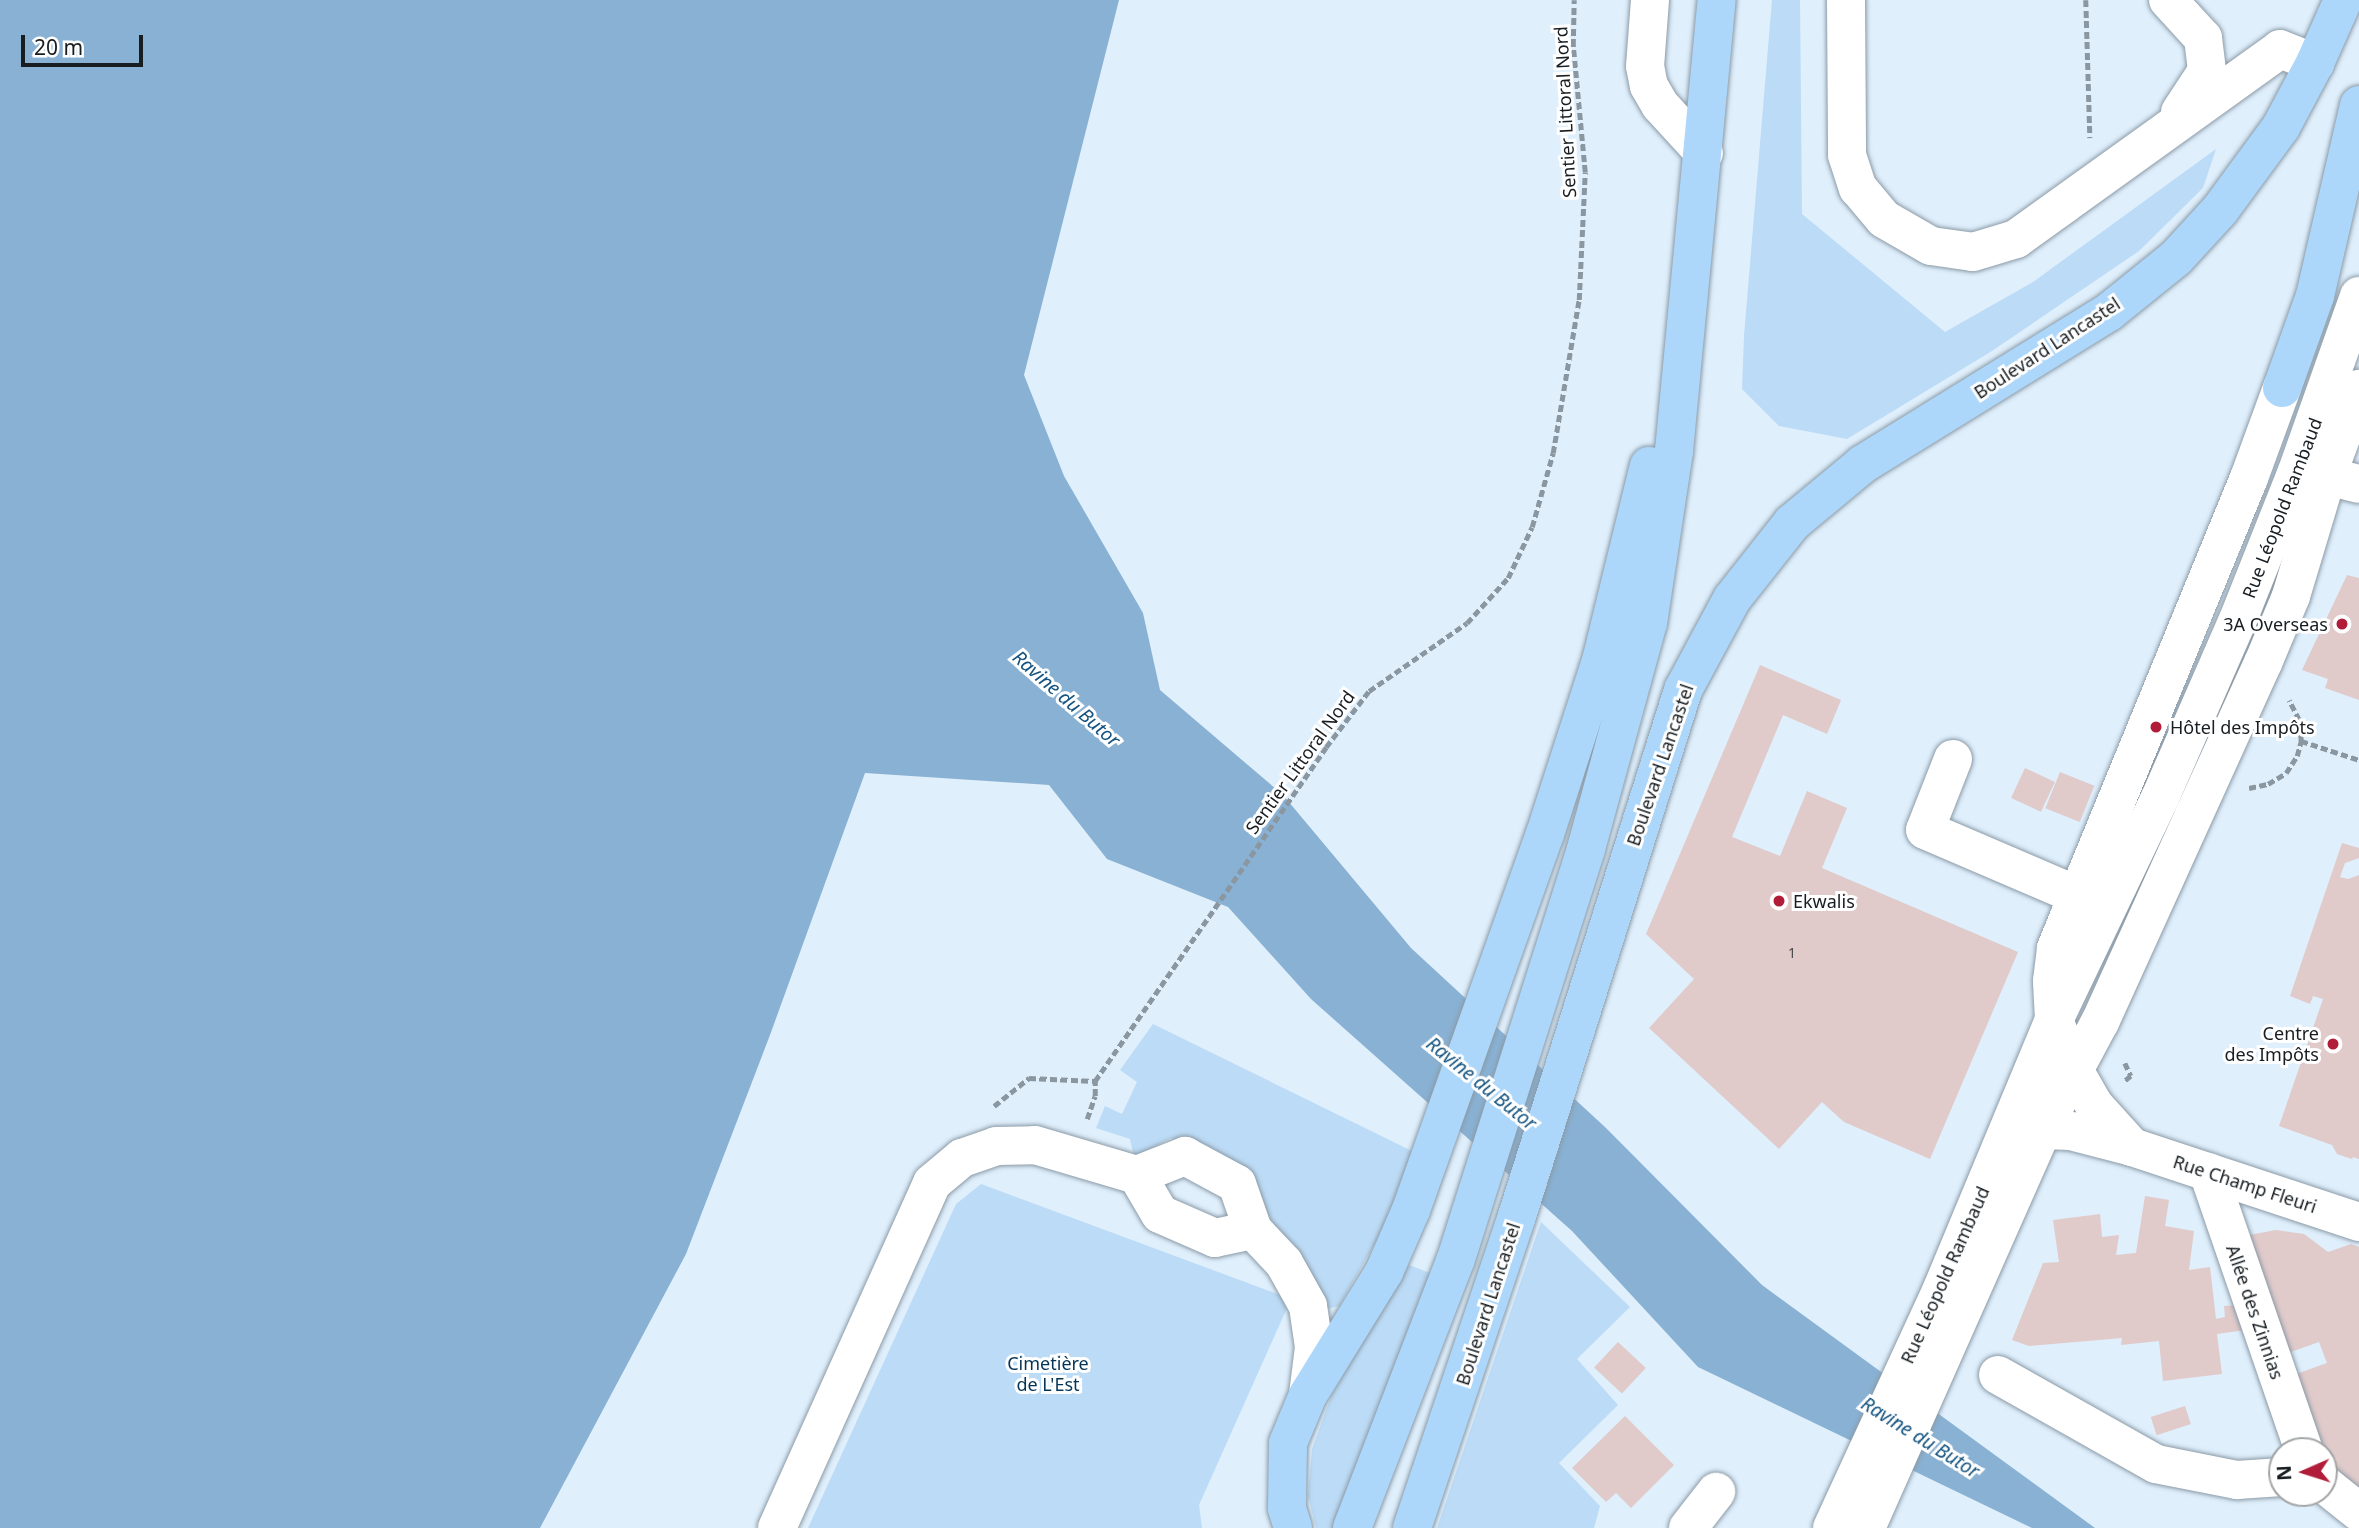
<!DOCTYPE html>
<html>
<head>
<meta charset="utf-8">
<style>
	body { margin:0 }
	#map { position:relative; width:2359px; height:1528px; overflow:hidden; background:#dfeffc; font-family:"Noto Sans",sans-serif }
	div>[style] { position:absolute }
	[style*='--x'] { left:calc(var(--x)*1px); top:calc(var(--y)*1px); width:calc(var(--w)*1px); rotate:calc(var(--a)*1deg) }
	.green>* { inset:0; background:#bcdbf6 }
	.water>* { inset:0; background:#89b1d3 }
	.building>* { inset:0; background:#e0caca; transform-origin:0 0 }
	.path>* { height:4.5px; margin-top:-2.25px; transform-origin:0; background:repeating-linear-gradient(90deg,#8b97a0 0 7px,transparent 0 10.5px) }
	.roads { filter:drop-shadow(0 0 2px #8b9aa6) drop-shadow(0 0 2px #8b9aa6) }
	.minor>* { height:38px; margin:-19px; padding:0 19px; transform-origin:19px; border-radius:19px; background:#fff }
	.major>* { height:38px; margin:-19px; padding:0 19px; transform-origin:19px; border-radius:19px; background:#acd7fa }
	.dots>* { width:19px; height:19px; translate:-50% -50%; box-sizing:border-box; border:4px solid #fff; border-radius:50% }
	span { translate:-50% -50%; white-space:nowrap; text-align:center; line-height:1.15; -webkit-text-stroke:6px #fff; paint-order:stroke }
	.number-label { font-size:14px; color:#49484b }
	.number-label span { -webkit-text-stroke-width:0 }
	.street-label { font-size:18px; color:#171d21 }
	.poi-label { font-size:18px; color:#171d21 }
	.right { translate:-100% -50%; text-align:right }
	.left { translate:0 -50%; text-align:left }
	.park-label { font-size:18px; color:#043557 }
	.water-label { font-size:19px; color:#14537f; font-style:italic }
	.north { position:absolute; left:2268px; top:1437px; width:70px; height:70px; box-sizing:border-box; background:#fff; border:2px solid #a2a5a6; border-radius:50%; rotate:267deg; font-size:19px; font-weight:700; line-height:28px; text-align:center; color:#171d21 }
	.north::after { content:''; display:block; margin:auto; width:24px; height:32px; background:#b11d39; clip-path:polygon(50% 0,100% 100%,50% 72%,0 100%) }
	.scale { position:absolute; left:21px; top:35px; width:122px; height:32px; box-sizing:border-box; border:4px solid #171d21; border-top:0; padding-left:9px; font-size:21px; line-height:24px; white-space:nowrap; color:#171d21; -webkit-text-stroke:5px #fff; paint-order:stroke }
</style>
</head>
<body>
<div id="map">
	<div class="green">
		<i style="clip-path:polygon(1772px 0,1800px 0,1802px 214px,1945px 332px,2033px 282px,2216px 149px,2203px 188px,2139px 251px,1992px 351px,1847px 439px,1779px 426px,1742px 389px,1744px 336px)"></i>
		<i style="clip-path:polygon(1153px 1024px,1414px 1152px,1393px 1212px,1339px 1306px,1323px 1310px,1240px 1166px,1171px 1138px,1134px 1157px,1130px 1139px,1096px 1128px,1105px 1106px,1122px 1114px,1137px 1082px,1120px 1070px)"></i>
		<i style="clip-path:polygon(981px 1184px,1291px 1299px,1199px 1505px,1202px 1528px,808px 1528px,956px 1204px)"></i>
		<i style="clip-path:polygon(1541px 1222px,1630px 1307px,1577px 1359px,1618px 1405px,1559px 1463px,1600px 1506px,1594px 1528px,1437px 1528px)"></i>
		<i style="clip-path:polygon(1409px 1265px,1430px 1273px,1334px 1528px,1316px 1528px,1308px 1496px,1312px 1449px,1332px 1394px)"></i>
	</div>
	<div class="water">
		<i style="clip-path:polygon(0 0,1119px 0,1024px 375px,1064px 476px,1143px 613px,1160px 690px,1283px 795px,1411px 948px,1606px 1128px,1762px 1285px,2095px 1528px,2032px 1528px,1698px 1367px,1572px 1231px,1311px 999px,1228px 907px,1107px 859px,1049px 785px,865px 773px,770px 1035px,686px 1254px,540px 1528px,0 1528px)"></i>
	</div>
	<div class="building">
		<i style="clip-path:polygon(2347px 575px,2359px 578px,2359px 700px,2325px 688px,2328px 679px,2302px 670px)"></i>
		<i style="clip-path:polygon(1760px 665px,1841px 700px,1827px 734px,1783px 715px,1732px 837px,1780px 856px,1807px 791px,1847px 808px,1822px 868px,2018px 952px,1930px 1159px,1844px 1122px,1822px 1102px,1779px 1149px,1649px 1028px,1694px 979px,1646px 934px)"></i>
		<i style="left:2025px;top:768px;width:33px;height:33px;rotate:25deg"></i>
		<i style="left:2060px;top:772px;width:37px;height:39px;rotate:22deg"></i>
		<i style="clip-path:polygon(2342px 843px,2359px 848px,2359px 858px,2345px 863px,2340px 877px,2348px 879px,2359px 875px,2359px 1159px,2353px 1157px,2352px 1159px,2337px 1154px,2332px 1145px,2279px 1126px,2323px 999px,2313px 996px,2310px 1004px,2290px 996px)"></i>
		<i style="clip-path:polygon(2145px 1196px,2169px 1200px,2165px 1226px,2194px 1231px,2189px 1270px,2210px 1267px,2216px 1319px,2225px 1317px,2224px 1306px,2237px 1305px,2245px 1330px,2217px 1334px,2222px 1374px,2163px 1381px,2159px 1341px,2121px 1345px,2122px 1338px,2029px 1346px,2012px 1340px,2043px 1263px,2059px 1262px,2053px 1220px,2100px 1214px,2102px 1237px,2119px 1235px,2116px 1255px,2136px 1253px)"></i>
		<i style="clip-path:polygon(2276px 1230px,2304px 1234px,2328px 1252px,2351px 1244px,2359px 1247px,2359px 1488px,2343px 1477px,2325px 1459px,2324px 1451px,2321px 1451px,2296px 1374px,2327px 1363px,2319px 1342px,2288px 1353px,2249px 1235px)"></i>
		<i style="left:1618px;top:1342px;width:38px;height:35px;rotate:43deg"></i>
		<i style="left:2185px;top:1406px;width:19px;height:36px;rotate:72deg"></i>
		<i style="clip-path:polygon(1625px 1416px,1674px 1465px,1631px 1508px,1616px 1493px,1606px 1502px,1572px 1468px)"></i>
	</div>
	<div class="path">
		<i style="--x:2086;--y:0;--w:138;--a:88.3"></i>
		<i style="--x:2301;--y:741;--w:61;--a:18.1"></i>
		<i style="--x:2249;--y:788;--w:19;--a:-12"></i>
		<i style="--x:2268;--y:784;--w:21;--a:-31"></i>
		<i style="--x:2286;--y:773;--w:20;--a:-57"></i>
		<i style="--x:2297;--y:756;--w:16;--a:-75"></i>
		<i style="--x:2301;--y:741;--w:21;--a:-95"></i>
		<i style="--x:2299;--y:720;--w:22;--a:-117"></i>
		<i style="--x:2125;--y:1063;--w:14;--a:65"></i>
		<i style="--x:2131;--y:1076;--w:8;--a:140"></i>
		<i style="--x:994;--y:1106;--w:45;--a:-38.7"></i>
		<i style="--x:1029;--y:1078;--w:66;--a:2.6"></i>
		<i style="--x:1095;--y:1081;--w:406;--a:-55.3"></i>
		<i style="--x:1326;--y:747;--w:71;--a:-52.5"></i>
		<i style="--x:1369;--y:691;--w:119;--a:-34.8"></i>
		<i style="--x:1467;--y:623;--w:61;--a:-47.7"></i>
		<i style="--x:1508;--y:578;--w:56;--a:-64.8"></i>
		<i style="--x:1532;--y:527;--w:77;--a:-74.2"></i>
		<i style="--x:1553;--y:453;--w:155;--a:-80.4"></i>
		<i style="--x:1579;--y:300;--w:128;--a:-87.3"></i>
		<i style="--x:1585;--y:172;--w:127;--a:-95.4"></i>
		<i style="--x:1573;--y:46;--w:46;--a:-88.8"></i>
		<i style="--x:1087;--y:1119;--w:24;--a:-71"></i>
		<i style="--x:1095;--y:1096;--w:15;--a:-90"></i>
	</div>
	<div class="roads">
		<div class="minor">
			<i style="--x:1650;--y:0;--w:66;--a:94.3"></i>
			<i style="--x:1645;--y:66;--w:20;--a:79"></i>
			<i style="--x:1649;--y:86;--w:22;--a:60"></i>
			<i style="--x:1660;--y:105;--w:65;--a:47.5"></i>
			<i style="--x:1846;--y:0;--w:155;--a:89.6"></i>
			<i style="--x:1847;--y:155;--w:35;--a:72"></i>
			<i style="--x:1858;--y:188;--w:40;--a:50"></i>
			<i style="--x:1884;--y:219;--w:54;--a:29.9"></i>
			<i style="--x:1931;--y:246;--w:42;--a:8.1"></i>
			<i style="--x:1973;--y:252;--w:45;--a:-16.8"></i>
			<i style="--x:2016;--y:239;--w:325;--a:-35.7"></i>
			<i style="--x:2280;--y:49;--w:38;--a:22"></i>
			<i style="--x:2168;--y:0;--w:52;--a:47.4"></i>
			<i style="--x:2203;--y:38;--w:33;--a:83"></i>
			<i style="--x:2207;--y:71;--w:49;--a:123.4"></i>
			<i style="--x:2327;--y:476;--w:33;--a:14"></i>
			<i style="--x:1953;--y:759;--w:76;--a:111.5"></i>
			<i style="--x:1925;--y:830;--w:165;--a:23.2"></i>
			<i style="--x:2042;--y:1130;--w:29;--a:2"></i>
			<i style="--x:2071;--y:1131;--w:63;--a:14.7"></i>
			<i style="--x:2132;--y:1147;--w:239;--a:18.3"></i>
			<i style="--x:2132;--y:1147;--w:57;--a:-132.1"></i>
			<i style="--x:2094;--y:1105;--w:40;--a:-119.7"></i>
			<i style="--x:2074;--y:1070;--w:54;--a:-111.8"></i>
			<i style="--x:2054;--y:1020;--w:39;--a:-93"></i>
			<i style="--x:2052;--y:981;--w:33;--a:-83"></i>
			<i style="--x:2056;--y:948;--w:508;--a:-67.68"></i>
			<i style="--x:2249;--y:478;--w:96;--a:-69.9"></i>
			<i style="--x:2208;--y:1172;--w:295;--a:71"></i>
			<i style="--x:1137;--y:1175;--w:52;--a:-21.6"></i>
			<i style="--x:1185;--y:1156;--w:59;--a:28.3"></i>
			<i style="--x:1237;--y:1184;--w:49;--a:70.8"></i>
			<i style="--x:1998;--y:1375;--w:181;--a:29.4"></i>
			<i style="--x:2156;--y:1464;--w:83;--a:11.2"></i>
			<i style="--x:2237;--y:1480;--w:45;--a:-3.8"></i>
			<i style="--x:2324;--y:1484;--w:45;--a:38.7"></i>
			<i style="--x:777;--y:1528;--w:378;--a:-65.8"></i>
			<i style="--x:932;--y:1183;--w:39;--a:-40"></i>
			<i style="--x:962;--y:1158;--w:36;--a:-19"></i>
			<i style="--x:996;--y:1146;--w:39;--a:-1"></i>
			<i style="--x:1035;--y:1145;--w:106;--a:16.4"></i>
			<i style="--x:1137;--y:1175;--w:45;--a:59.5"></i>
			<i style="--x:1160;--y:1214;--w:60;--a:23.6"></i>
			<i style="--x:1215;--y:1238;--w:39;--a:-12"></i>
			<i style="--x:1253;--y:1230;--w:45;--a:46.8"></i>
			<i style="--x:1284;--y:1263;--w:49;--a:60.8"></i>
			<i style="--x:1308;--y:1306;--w:41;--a:81.7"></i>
			<i style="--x:1314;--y:1347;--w:48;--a:97.1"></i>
			<i style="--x:1688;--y:1528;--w:46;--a:-52.1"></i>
			<i style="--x:1832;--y:1528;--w:261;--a:-65.3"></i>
			<i style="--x:1941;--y:1291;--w:294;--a:-67.4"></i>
			<i style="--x:2054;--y:1020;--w:246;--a:-64.5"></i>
			<i style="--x:2160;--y:798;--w:192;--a:-66.4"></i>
			<i style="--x:2237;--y:622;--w:159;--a:-68.3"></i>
			<i style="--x:2296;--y:474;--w:189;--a:-70.5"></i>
			<i style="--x:1866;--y:1528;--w:435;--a:-66.1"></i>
			<i style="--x:2042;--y:1130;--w:123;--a:-61.8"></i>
			<i style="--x:2100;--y:1022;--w:394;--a:-65.6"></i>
			<i style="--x:2263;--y:663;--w:73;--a:-67.3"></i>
			<i style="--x:2291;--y:596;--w:125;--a:-73.3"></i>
			<i style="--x:2327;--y:476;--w:93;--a:-69.8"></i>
		</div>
		<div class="major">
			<i style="--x:2282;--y:388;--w:98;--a:-70.3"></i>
			<i style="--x:2315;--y:296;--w:196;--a:-77"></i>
			<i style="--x:1293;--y:1528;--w:21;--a:-107"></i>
			<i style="--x:1287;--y:1508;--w:65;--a:-89.1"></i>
			<i style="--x:1288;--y:1443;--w:52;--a:-67.4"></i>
			<i style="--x:1308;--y:1395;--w:145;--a:-58.3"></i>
			<i style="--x:1384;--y:1272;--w:68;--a:-66.5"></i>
			<i style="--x:1411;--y:1210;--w:399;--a:-70.4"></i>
			<i style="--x:1545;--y:834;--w:182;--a:-72.1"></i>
			<i style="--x:1601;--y:661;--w:201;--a:-76.2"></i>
			<i style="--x:1352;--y:1528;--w:288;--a:-68.9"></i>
			<i style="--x:1456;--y:1259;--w:430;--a:-72.4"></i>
			<i style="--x:1586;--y:849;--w:234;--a:-74.7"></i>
			<i style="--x:1648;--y:623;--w:174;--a:-81.4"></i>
			<i style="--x:1674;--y:451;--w:453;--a:-84.6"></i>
			<i style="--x:1412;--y:1528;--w:329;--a:-71.4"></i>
			<i style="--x:1517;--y:1216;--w:552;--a:-72.48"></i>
			<i style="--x:1683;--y:690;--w:103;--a:-61.7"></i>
			<i style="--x:1732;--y:599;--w:97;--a:-51.7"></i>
			<i style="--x:1792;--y:523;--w:92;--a:-39.7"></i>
			<i style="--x:1863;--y:464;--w:289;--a:-31.7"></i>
			<i style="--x:2109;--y:312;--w:86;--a:-38.9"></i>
			<i style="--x:2176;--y:258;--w:65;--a:-47.5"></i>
			<i style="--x:2220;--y:210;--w:103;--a:-53.7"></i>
			<i style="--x:2281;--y:127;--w:72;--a:-62"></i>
			<i style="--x:2315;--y:63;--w:69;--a:-66"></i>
		</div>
	</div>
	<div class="dots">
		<i style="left:2342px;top:624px;background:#b11d39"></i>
		<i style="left:2156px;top:727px;background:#b11d39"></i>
		<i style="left:1779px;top:901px;background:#b11d39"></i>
		<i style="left:2333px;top:1044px;background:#b11d39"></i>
	</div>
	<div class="number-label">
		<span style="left:1792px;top:953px">1</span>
	</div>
	<div class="street-label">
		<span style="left:1565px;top:112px;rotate:-93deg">Sentier Littoral Nord</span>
		<span style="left:2047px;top:348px;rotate:-33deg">Boulevard Lancastel</span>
		<span style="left:2282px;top:508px;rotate:-69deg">Rue Léopold Rambaud</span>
		<span style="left:1300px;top:762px;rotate:-54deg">Sentier Littoral Nord</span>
		<span style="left:1660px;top:765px;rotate:-71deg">Boulevard Lancastel</span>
		<span style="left:2245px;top:1184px;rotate:18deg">Rue Champ Fleuri</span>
		<span style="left:1945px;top:1275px;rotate:-66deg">Rue Léopold Rambaud</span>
		<span style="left:1488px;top:1304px;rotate:-72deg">Boulevard Lancastel</span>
		<span style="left:2255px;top:1312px;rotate:71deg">Allée des Zinnias</span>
	</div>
	<div class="poi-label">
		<span class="right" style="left:2328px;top:624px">3A Overseas</span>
		<span class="left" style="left:2170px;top:727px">Hôtel des Impôts</span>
		<span class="left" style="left:1793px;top:901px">Ekwalis</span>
		<span class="right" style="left:2319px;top:1044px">Centre<br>des Impôts</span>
	</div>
	<div class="park-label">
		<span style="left:1048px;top:1374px">Cimetière<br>de L'Est</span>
	</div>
	<div class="water-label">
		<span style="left:1066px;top:699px;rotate:41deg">Ravine du Butor</span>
		<span style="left:1481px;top:1084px;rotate:39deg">Ravine du Butor</span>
		<span style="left:1920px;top:1438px;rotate:32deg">Ravine du Butor</span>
	</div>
	<div class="north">N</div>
	<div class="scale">20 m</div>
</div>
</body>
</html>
